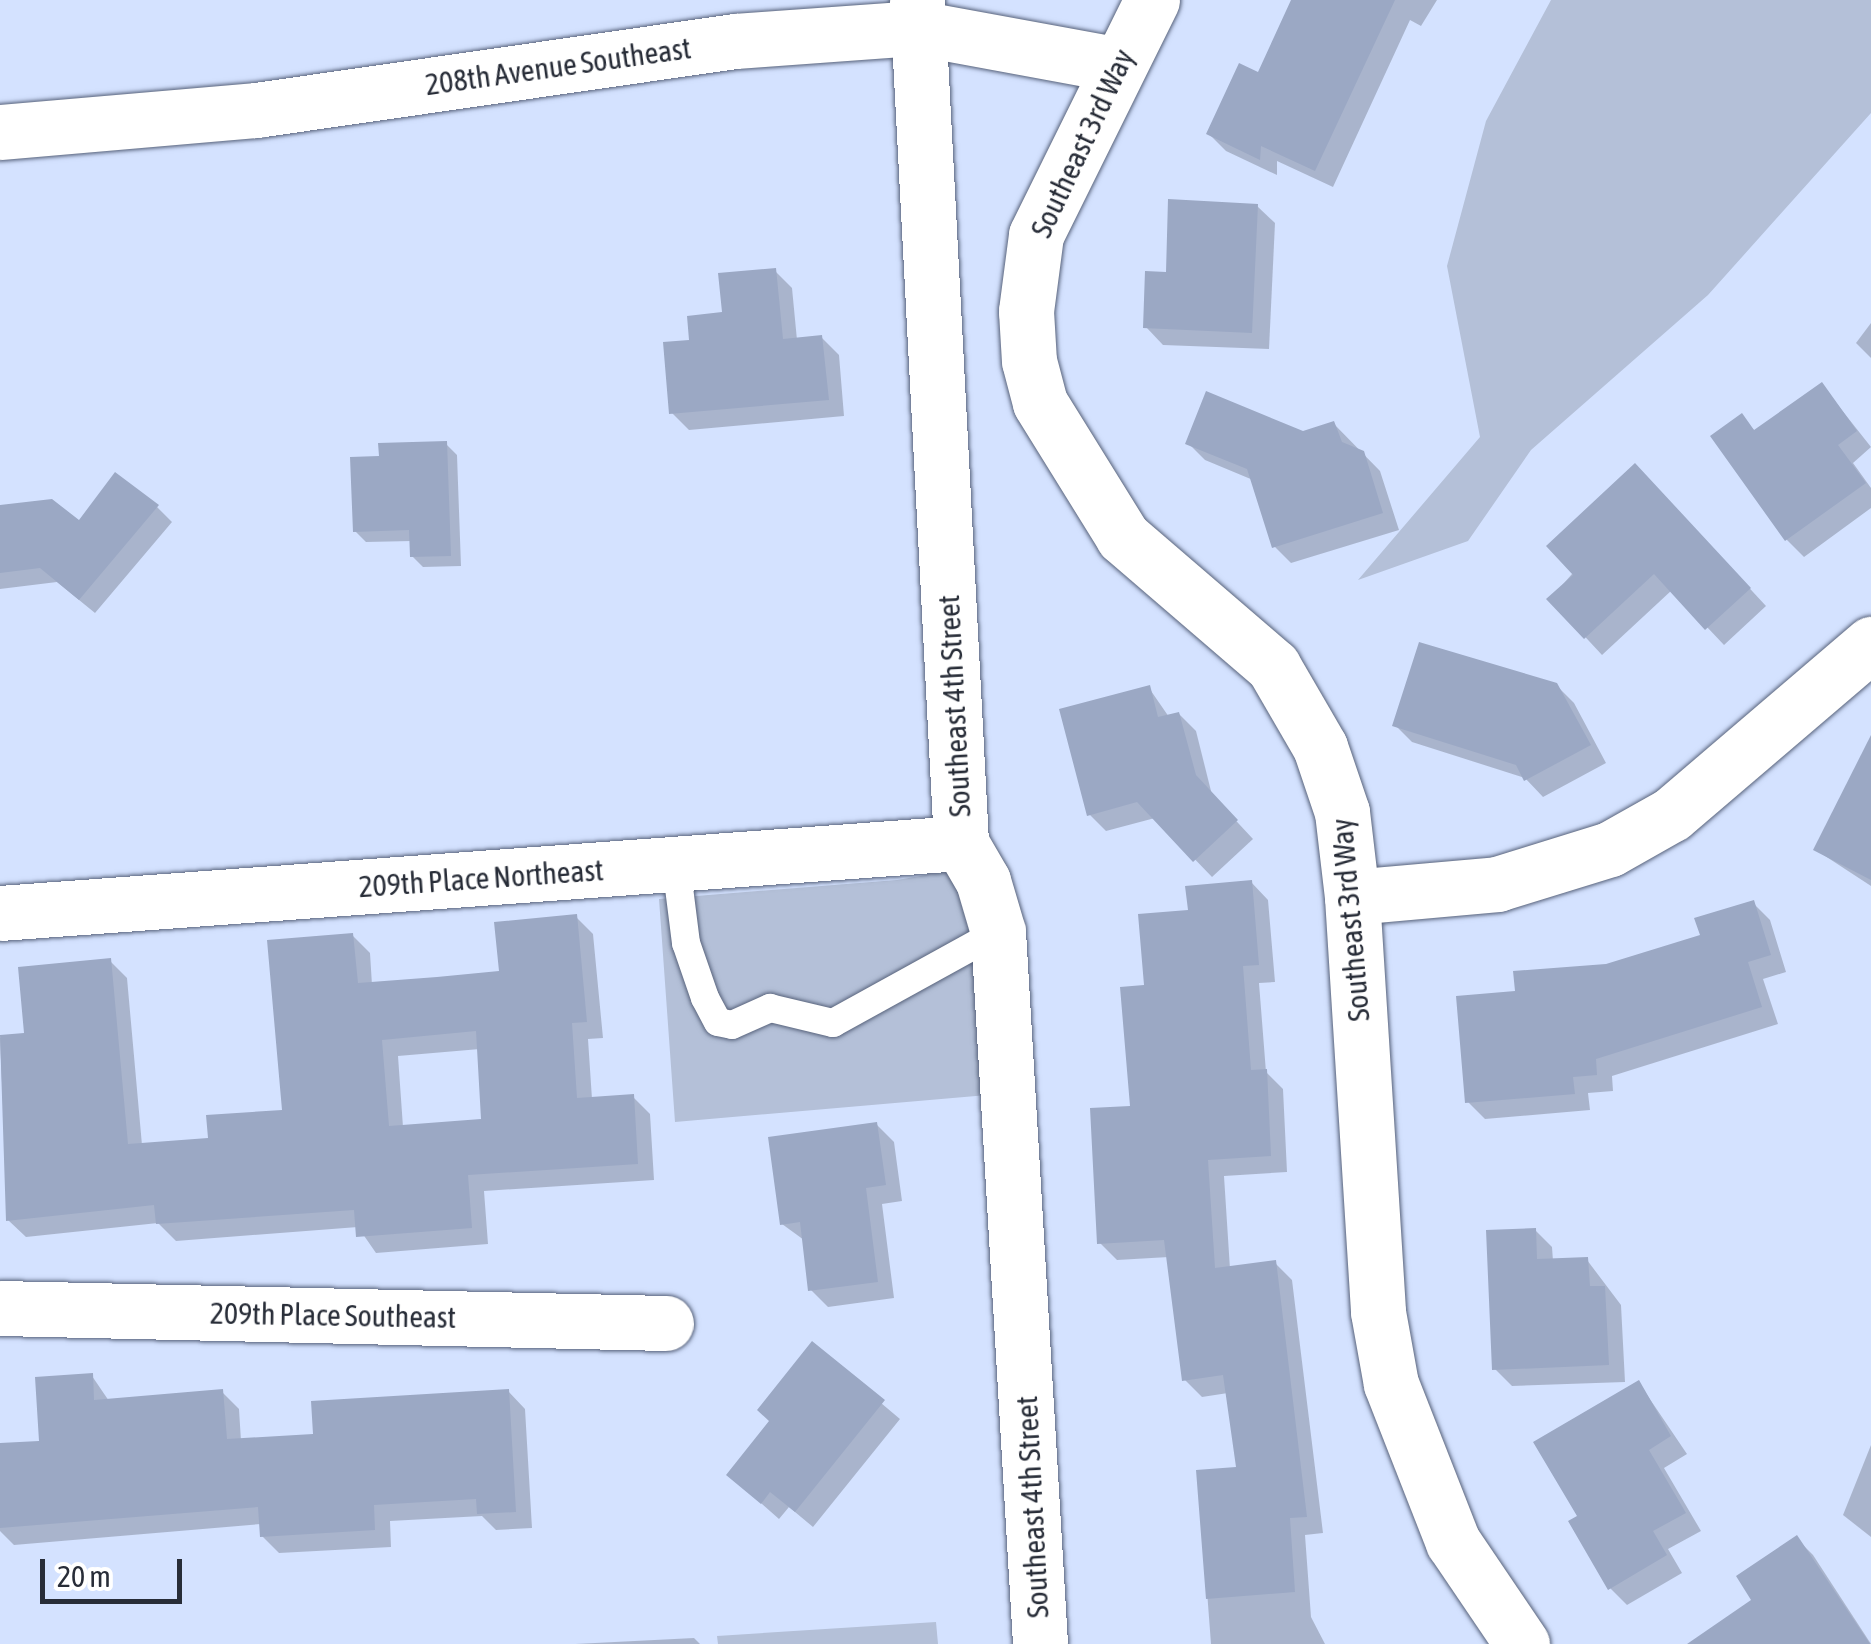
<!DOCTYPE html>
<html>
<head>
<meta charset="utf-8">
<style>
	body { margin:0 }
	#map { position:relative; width:1871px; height:1644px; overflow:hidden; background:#d4e2ff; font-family:"Asap Condensed",sans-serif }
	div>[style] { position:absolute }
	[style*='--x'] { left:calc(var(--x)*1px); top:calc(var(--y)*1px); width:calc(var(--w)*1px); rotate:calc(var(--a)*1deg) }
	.green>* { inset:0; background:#b4c0d8 }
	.shadow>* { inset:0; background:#0003 }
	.building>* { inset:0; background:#9ba8c4 }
	.roads { filter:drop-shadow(0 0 2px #57627b) drop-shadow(0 0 2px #57627b) }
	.lane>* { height:28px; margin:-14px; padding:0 14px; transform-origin:14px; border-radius:14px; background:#fff }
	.street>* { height:55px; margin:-27.5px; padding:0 27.5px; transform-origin:27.5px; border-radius:27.5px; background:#fff }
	span { translate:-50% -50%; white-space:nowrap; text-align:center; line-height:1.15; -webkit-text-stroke:8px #fff; paint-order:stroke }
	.street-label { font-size:30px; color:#282d38 }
	.scale { position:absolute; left:40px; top:1559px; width:142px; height:45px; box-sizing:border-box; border:5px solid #282d38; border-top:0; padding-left:12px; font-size:30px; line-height:35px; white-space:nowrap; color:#282d38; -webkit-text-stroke:8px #fff; paint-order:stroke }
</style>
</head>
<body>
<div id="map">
	<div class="green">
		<i style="clip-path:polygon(1551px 0,1871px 0,1871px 113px,1708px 295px,1531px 450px,1468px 541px,1358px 580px,1480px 437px,1447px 266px,1486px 121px)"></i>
		<i style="clip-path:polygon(947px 862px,970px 892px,999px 1094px,675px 1122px,659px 899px,897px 880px,926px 875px)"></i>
		<i style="clip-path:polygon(936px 1622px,938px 1644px,718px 1644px,717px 1636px)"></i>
	</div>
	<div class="shadow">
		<i style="clip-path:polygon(1308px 0,1437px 0,1421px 26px,1410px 20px,1333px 187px,1277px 161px,1277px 175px,1226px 151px,1209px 134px,1259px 75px)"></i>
		<i style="clip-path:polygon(1257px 206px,1275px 223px,1269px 349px,1163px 345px,1146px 327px,1168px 274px)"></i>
		<i style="clip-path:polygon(775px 271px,792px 288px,797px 340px,822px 338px,839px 355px,844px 416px,689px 430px,672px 413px,692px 342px)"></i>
		<i style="clip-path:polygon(1871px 323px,1871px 358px,1856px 343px)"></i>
		<i style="clip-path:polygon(1822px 385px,1871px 447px,1853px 463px,1871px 488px,1871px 508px,1804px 557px,1787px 540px,1741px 417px,1756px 432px)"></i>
		<i style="clip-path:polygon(1334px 424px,1380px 471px,1399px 530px,1291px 563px,1274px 546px,1253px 480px,1205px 460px,1188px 443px,1303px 433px)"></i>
		<i style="clip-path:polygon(446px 444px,457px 455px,461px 566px,423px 567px,412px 556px,412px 541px,366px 542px,355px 531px,382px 459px)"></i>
		<i style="clip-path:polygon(1652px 483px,1766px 606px,1724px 645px,1672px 590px,1602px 655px,1550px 599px)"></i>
		<i style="clip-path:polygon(157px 507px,172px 522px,95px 613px,57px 582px,0 589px,0 508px,79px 524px)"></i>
		<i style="clip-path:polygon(1556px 685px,1574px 703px,1606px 763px,1543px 797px,1525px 778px,1412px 742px,1395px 725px)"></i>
		<i style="clip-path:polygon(1149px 688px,1169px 717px,1179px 714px,1196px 731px,1212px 795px,1253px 839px,1212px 877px,1155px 818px,1106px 831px,1089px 814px)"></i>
		<i style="clip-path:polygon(1871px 786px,1871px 886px,1816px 850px)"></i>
		<i style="clip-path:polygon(1251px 882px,1268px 900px,1275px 982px,1259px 983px,1266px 1072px,1283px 1089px,1287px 1172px,1224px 1176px,1230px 1269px,1275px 1263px,1292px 1280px,1323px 1533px,1305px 1535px,1311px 1617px,1325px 1644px,1211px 1644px,1198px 1472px,1239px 1469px,1228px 1393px,1202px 1397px,1185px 1380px,1169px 1257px,1117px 1260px,1100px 1243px,1133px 1109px,1147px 987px,1191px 913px)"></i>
		<i style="clip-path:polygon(1753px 903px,1770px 920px,1786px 972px,1763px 979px,1778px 1024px,1612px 1076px,1613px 1091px,1588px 1093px,1590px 1110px,1485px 1119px,1468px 1102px,1518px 994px,1703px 936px)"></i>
		<i style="clip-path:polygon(evenodd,576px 917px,593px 934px,603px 1038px,588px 1039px,592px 1099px,633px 1097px,650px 1114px,654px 1180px,484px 1191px,488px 1244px,376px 1253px,358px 1227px,176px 1241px,158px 1223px,26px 1237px,8px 1220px,0 1038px,27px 1035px,110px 961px,127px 978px,142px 1145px,210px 1140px,285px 1112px,352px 935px,370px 953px,372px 985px,501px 974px,576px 917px,480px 1049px,484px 1121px,403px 1127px,398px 1056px,480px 1049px)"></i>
		<i style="clip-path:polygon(877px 1125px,894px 1142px,902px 1201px,882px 1204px,894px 1298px,828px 1307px,811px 1290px,804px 1240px,782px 1224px)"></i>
		<i style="clip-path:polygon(1535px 1230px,1552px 1247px,1553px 1261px,1587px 1260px,1621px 1305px,1625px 1382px,1512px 1386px,1495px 1369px)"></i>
		<i style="clip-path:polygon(812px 1345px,900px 1419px,813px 1527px,789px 1507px,779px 1519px,729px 1475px,772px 1422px)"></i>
		<i style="clip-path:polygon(92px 1376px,109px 1401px,222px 1392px,239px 1409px,241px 1441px,316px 1436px,508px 1391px,525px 1409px,532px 1528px,496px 1530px,482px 1516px,390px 1521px,391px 1547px,279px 1553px,262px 1536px,261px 1524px,14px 1545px,0 1531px,0 1445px,42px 1443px)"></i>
		<i style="clip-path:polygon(1639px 1383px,1687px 1454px,1664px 1468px,1701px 1531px,1668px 1549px,1682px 1573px,1627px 1605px,1610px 1588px,1580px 1516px)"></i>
		<i style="clip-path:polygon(1871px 1445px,1871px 1537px,1843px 1515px)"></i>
		<i style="clip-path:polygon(1796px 1538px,1813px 1555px,1871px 1644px,1722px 1644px)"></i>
		<i style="clip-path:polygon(694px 1638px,700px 1644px,575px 1644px)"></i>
	</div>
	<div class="building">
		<i style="clip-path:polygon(1291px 0,1395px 0,1315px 171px,1261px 146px,1260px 160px,1206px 134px,1239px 63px,1258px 72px)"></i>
		<i style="clip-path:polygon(1168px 199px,1258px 204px,1252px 333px,1143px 328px,1145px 271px,1166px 272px)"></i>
		<i style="clip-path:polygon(776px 268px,783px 339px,822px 335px,829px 400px,669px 414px,663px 342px,689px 340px,687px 316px,722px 312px,718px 273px)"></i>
		<i style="clip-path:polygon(1822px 382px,1857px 431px,1838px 445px,1866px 483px,1785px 541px,1710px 436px,1742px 413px,1754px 430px)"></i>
		<i style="clip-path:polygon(1206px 391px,1303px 431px,1334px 421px,1342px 442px,1364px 451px,1383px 513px,1272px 548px,1247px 469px,1185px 444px)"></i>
		<i style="clip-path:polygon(447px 441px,451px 556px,410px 557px,409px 530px,353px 532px,350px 457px,379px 456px,378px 443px)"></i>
		<i style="clip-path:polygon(1635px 463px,1751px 588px,1705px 630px,1654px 574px,1584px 639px,1546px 599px,1573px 575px,1546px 546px)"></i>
		<i style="clip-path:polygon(115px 472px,159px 505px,79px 600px,40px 568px,0 573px,0 505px,52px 499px,79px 520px)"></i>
		<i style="clip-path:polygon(1419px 642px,1557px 683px,1591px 745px,1524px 781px,1516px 765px,1392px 726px)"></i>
		<i style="clip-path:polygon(1150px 685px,1158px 717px,1179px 712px,1196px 775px,1238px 820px,1193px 862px,1137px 802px,1087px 816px,1059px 709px)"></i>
		<i style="clip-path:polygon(1871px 735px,1871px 880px,1813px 850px)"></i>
		<i style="clip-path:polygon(1252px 880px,1259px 965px,1243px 966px,1251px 1070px,1267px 1069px,1271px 1156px,1208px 1160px,1215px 1268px,1276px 1260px,1307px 1517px,1290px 1518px,1295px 1592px,1206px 1599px,1196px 1470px,1236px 1467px,1223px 1375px,1182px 1381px,1164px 1240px,1097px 1244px,1090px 1108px,1130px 1106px,1120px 987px,1144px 985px,1138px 914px,1188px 910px,1185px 886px)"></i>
		<i style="clip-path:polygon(1754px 900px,1771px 955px,1748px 962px,1762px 1007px,1596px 1059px,1597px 1075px,1573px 1077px,1575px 1094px,1465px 1103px,1456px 996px,1515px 991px,1513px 971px,1606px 964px,1700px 935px,1694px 918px)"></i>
		<i style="clip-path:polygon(evenodd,577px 914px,587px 1022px,572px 1023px,577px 1098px,634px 1094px,638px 1164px,468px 1175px,472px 1228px,356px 1237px,354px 1210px,156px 1224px,154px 1205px,6px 1221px,0 1035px,24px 1033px,18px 967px,111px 958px,128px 1144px,208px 1138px,206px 1115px,282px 1110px,267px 940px,353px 933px,358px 983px,437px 977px,499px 971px,494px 922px,577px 914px,476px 1031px,481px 1119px,389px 1126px,382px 1040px,476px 1031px)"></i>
		<i style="clip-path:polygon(877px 1122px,886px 1185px,866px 1188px,878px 1282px,808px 1291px,800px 1222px,780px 1225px,768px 1137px)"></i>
		<i style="clip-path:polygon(1536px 1228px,1537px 1259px,1588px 1257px,1590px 1286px,1605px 1286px,1609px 1365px,1492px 1370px,1486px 1230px)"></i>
		<i style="clip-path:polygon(812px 1341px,885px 1400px,795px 1512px,770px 1492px,761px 1504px,726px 1475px,769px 1421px,757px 1410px)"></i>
		<i style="clip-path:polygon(93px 1373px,94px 1400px,223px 1389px,227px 1439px,313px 1434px,311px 1401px,509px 1389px,516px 1512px,477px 1514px,476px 1499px,374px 1505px,375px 1530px,260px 1537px,258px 1507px,0 1528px,0 1443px,39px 1441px,35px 1377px)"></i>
		<i style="clip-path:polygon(1639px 1380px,1671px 1436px,1649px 1450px,1686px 1513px,1653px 1531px,1667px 1555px,1608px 1590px,1568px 1521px,1577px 1516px,1533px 1442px)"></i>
		<i style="clip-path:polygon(1797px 1535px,1870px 1644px,1687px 1644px,1751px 1600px,1736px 1576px)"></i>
	</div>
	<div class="roads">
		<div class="lane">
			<i style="--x:676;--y:864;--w:80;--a:82.8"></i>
			<i style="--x:686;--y:943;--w:58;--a:70.9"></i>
			<i style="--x:705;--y:998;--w:27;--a:62"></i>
			<i style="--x:718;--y:1022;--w:14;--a:12"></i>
			<i style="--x:732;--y:1025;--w:42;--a:-24.1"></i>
			<i style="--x:770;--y:1008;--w:65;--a:13.4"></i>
			<i style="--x:833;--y:1023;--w:188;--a:-28.9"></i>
		</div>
		<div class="street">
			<i style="--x:917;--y:0;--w:844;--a:87.01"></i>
			<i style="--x:961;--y:843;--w:44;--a:59.9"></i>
			<i style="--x:983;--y:881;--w:53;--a:73.6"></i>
			<i style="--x:998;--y:932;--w:713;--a:86.62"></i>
			<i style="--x:1152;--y:0;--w:262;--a:116.3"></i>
			<i style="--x:1036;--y:235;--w:77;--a:97.5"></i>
			<i style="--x:1026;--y:311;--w:50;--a:86.6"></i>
			<i style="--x:1029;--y:361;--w:43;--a:75.3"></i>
			<i style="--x:1040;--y:403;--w:158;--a:58.2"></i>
			<i style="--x:1123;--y:537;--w:198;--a:40.7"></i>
			<i style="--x:1273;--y:666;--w:94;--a:59.9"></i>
			<i style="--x:1320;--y:747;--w:69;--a:71.3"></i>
			<i style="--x:1342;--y:812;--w:86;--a:83.3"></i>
			<i style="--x:1352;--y:897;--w:416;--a:86.4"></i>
			<i style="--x:1378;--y:1312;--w:73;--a:79.8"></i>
			<i style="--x:1391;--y:1384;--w:170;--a:68.6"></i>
			<i style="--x:1453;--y:1542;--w:123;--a:55.9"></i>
			<i style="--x:0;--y:132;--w:257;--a:-4.9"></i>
			<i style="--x:256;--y:110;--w:484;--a:-8.2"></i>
			<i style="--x:735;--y:41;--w:183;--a:-4.1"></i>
			<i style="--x:918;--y:28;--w:200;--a:10.4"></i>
			<i style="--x:1352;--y:897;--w:146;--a:-5.1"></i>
			<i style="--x:1497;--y:884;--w:118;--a:-17.2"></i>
			<i style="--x:1610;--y:849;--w:71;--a:-29.4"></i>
			<i style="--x:1672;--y:814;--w:262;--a:-40.5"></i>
			<i style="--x:0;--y:913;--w:964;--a:-4.17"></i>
			<i style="--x:0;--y:1308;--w:666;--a:1.29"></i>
		</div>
	</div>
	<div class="street-label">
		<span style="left:558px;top:66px;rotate:-8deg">208th Avenue Southeast</span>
		<span style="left:1082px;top:143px;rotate:-65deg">Southeast 3rd Way</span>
		<span style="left:954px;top:706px;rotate:-93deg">Southeast 4th Street</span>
		<span style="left:481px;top:878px;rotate:-4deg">209th Place Northeast</span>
		<span style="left:1350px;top:920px;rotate:-95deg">Southeast 3rd Way</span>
		<span style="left:333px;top:1315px;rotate:1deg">209th Place Southeast</span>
		<span style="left:1032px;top:1507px;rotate:-93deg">Southeast 4th Street</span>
	</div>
	<div class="scale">20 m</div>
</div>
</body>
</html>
